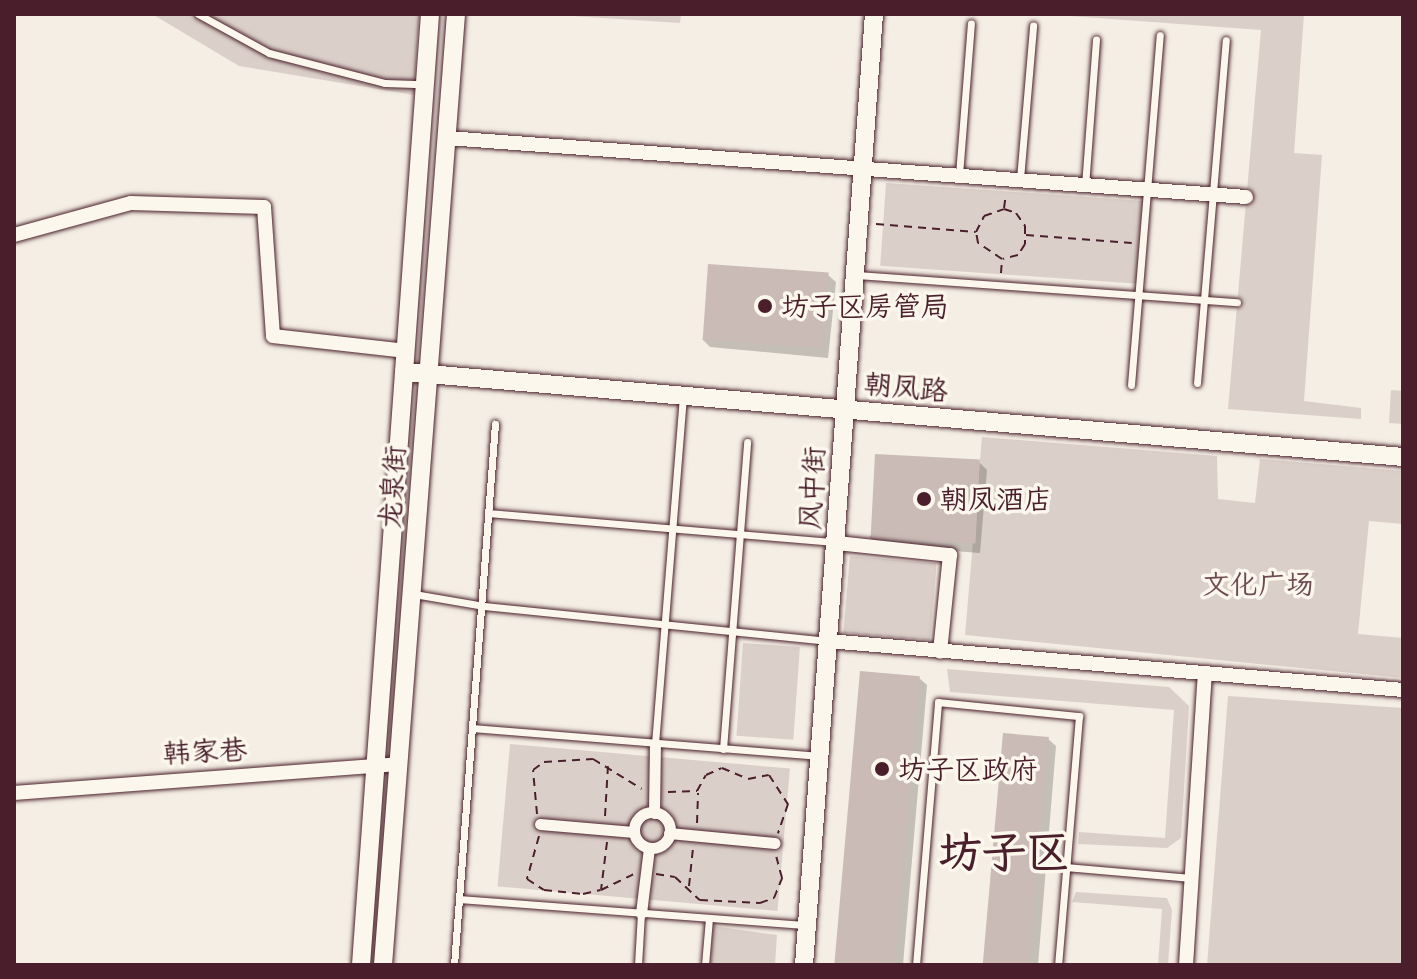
<!DOCTYPE html>
<html>
<head>
<meta charset="utf-8">
<style>
	body { margin:0 }
	#map { position:relative; width:1417px; height:979px; overflow:hidden; background:#f4eee4; font-family:"Patrick Hand","LXGW WenKai TC",sans-serif }
	div>[style] { position:absolute }
	[style*='--x'] { left:calc(var(--x)*1px); top:calc(var(--y)*1px); width:calc(var(--w)*1px); rotate:calc(var(--a)*1deg) }
	.green>* { inset:0; background:#dbd0c9; transform-origin:0 0 }
	.shadow>* { inset:0; background:#0003 }
	.building>* { inset:0; background:#cabbb6; transform-origin:0 0 }
	.path>* { height:2px; margin-top:-1px; transform-origin:0; background:repeating-linear-gradient(90deg,#4a1f2b 0 8px,transparent 0 14px) }
	.roads { filter:drop-shadow(0 0 2px #4a1f2b) drop-shadow(0 0 2px #4a1f2b) }
	.service>* { height:7px; margin:-3.5px; padding:0 3.5px; transform-origin:3.5px; border-radius:3.5px; background:#fbf7ec }
	.pedestrian>* { height:11px; margin:-5.5px; padding:0 5.5px; transform-origin:5.5px; border-radius:5.5px; background:#fbf7ec }
	.pedestrian>.ring { margin:-5.5px; padding:0; box-sizing:content-box; background:none; border:11px solid #fbf7ec; border-radius:50% }
	.minor>* { height:14px; margin:-7px; padding:0 7px; transform-origin:7px; border-radius:7px; background:#fbf7ec }
	.tertiary>* { height:18px; margin:-9px; padding:0 9px; transform-origin:9px; border-radius:9px; background:#fbf7ec }
	.dots>* { width:22px; height:22px; translate:-50% -50%; box-sizing:border-box; border:4px solid #fbf7ec; border-radius:50% }
	span { translate:-50% -50%; white-space:nowrap; text-align:center; line-height:1.15; -webkit-text-stroke:7px #fbf7ec; paint-order:stroke }
	.poi-label { font-size:28px; color:#4a1f2b }
	.left { translate:0 -50%; text-align:left }
	.street-label { font-size:28px; color:#4a1f2b }
	.park-label { font-size:28px; color:#6e4b52 }
	.town-label { font-size:44px; color:#4a1f2b; font-weight:700 }
	.frame { position:absolute; inset:0; border:16px solid #4a1f2b; pointer-events:none }
</style>
</head>
<body>
<div id="map">
	<div class="green">
		<i style="clip-path:polygon(152px 14px,419px 14px,414px 95px,239px 66px)"></i>
		<i style="clip-path:polygon(542px 14px,681px 14px,680px 23px)"></i>
		<i style="clip-path:polygon(1043px 14px,1304px 14px,1294px 153px,1322px 155px,1304px 401px,1361px 408px,1361px 419px,1228px 409px,1261px 30px)"></i>
		<i style="left:886px;top:183px;width:258px;height:83px;rotate:4deg"></i>
		<i style="clip-path:polygon(1391px 390px,1403px 391px,1403px 424px,1389px 423px)"></i>
		<i style="clip-path:polygon(982px 437px,1217px 456px,1218px 499px,1255px 503px,1260px 459px,1403px 471px,1403px 524px,1369px 521px,1358px 634px,1403px 638px,1403px 678px,965px 635px)"></i>
		<i style="left:850px;top:556px;width:87px;height:77px;rotate:5deg"></i>
		<i style="left:743px;top:643px;width:57px;height:93px;rotate:4deg"></i>
		<i style="clip-path:polygon(947px 669px,1169px 687px,1189px 706px,1181px 838px,1167px 848px,1078px 844px,1079px 832px,1165px 838px,1174px 710px,950px 692px)"></i>
		<i style="clip-path:polygon(1228px 696px,1403px 708px,1403px 965px,1207px 965px)"></i>
		<i style="left:510px;top:744px;width:281px;height:143px;rotate:5deg"></i>
		<i style="clip-path:polygon(1076px 892px,1167px 898px,1172px 910px,1168px 965px,1158px 965px,1162px 909px,1072px 902px)"></i>
		<i style="clip-path:polygon(713px 926px,777px 935px,775px 965px,710px 965px)"></i>
	</div>
	<div class="shadow">
		<i style="clip-path:polygon(828px 275px,836px 282px,828px 358px,710px 347px,702px 339px)"></i>
		<i style="clip-path:polygon(979px 462px,987px 470px,980px 553px,877px 545px,869px 537px)"></i>
		<i style="clip-path:polygon(919px 678px,927px 685px,903px 965px,836px 965px)"></i>
		<i style="clip-path:polygon(1048px 739px,1056px 746px,1038px 965px,985px 965px)"></i>
	</div>
	<div class="building">
		<i style="left:708px;top:264px;width:121px;height:76px;rotate:4deg"></i>
		<i style="left:875px;top:454px;width:105px;height:84px;rotate:3deg"></i>
		<i style="left:860px;top:671px;width:60px;height:295px;rotate:5deg"></i>
		<i style="left:1003px;top:733px;width:46px;height:233px;rotate:5deg"></i>
	</div>
	<div class="path">
		<i style="--x:1004;--y:208;--w:14;--a:-82"></i>
		<i style="--x:876;--y:224;--w:100;--a:4.6"></i>
		<i style="--x:1026;--y:235;--w:106;--a:4.3"></i>
		<i style="--x:1001;--y:273;--w:14;--a:-86"></i>
		<i style="--x:1002;--y:259;--w:29;--a:-146"></i>
		<i style="--x:978;--y:243;--w:11;--a:-100"></i>
		<i style="--x:976;--y:232;--w:18;--a:-63"></i>
		<i style="--x:984;--y:216;--w:21;--a:-19"></i>
		<i style="--x:1004;--y:209;--w:13;--a:18"></i>
		<i style="--x:1016;--y:213;--w:16;--a:55"></i>
		<i style="--x:1025;--y:226;--w:18;--a:90"></i>
		<i style="--x:1025;--y:244;--w:13;--a:122"></i>
		<i style="--x:1018;--y:255;--w:16;--a:166"></i>
		<i style="--x:668;--y:792;--w:29;--a:-2"></i>
		<i style="--x:697;--y:791;--w:18;--a:-61"></i>
		<i style="--x:706;--y:775;--w:17;--a:-24"></i>
		<i style="--x:722;--y:768;--w:28;--a:23"></i>
		<i style="--x:748;--y:779;--w:21;--a:-11"></i>
		<i style="--x:769;--y:775;--w:35;--a:57"></i>
		<i style="--x:788;--y:804;--w:31;--a:109"></i>
		<i style="--x:537;--y:814;--w:44;--a:-95.2"></i>
		<i style="--x:533;--y:770;--w:14;--a:-36"></i>
		<i style="--x:544;--y:762;--w:49;--a:-3.5"></i>
		<i style="--x:593;--y:759;--w:57;--a:31.5"></i>
		<i style="--x:605;--y:816;--w:50;--a:-86.6"></i>
		<i style="--x:697;--y:823;--w:30;--a:-88"></i>
		<i style="--x:539;--y:836;--w:45;--a:105.6"></i>
		<i style="--x:527;--y:879;--w:20;--a:33"></i>
		<i style="--x:544;--y:890;--w:39;--a:6"></i>
		<i style="--x:583;--y:894;--w:18;--a:-13"></i>
		<i style="--x:607;--y:842;--w:48;--a:97.1"></i>
		<i style="--x:601;--y:890;--w:37;--a:-26"></i>
		<i style="--x:656;--y:874;--w:19;--a:9"></i>
		<i style="--x:675;--y:877;--w:34;--a:43"></i>
		<i style="--x:700;--y:900;--w:60;--a:2.9"></i>
		<i style="--x:760;--y:903;--w:15;--a:-20"></i>
		<i style="--x:774;--y:898;--w:22;--a:-68"></i>
		<i style="--x:782;--y:878;--w:24;--a:-105"></i>
		<i style="--x:689;--y:886;--w:37;--a:-84"></i>
	</div>
	<div class="roads">
		<div class="service">
			<i style="--x:198;--y:14;--w:81;--a:28.8"></i>
			<i style="--x:269;--y:53;--w:120;--a:14.5"></i>
			<i style="--x:385;--y:83;--w:37;--a:2"></i>
			<i style="--x:959;--y:175;--w:152;--a:-85.5"></i>
			<i style="--x:1020;--y:179;--w:154;--a:-85.1"></i>
			<i style="--x:1085;--y:186;--w:147;--a:-85.7"></i>
			<i style="--x:857;--y:275;--w:381;--a:4.1"></i>
			<i style="--x:1197;--y:383;--w:344;--a:-85.2"></i>
			<i style="--x:1131;--y:385;--w:351;--a:-85.3"></i>
			<i style="--x:488;--y:513;--w:348;--a:4.8"></i>
			<i style="--x:414;--y:594;--w:71;--a:9.7"></i>
			<i style="--x:484;--y:606;--w:344;--a:5.8"></i>
			<i style="--x:472;--y:728;--w:346;--a:4.6"></i>
			<i style="--x:655;--y:744;--w:349;--a:-85.4"></i>
			<i style="--x:723;--y:749;--w:308;--a:-85.5"></i>
			<i style="--x:1066;--y:867;--w:125;--a:5"></i>
			<i style="--x:459;--y:899;--w:346;--a:4.3"></i>
			<i style="--x:454;--y:965;--w:543;--a:-85.67"></i>
			<i style="--x:638;--y:965;--w:52;--a:-86.7"></i>
			<i style="--x:705;--y:965;--w:47;--a:-85.1"></i>
			<i style="--x:916;--y:965;--w:264;--a:-85.2"></i>
			<i style="--x:938;--y:702;--w:142;--a:5.7"></i>
			<i style="--x:1079;--y:716;--w:250;--a:94.8"></i>
		</div>
		<div class="pedestrian">
			<i class="ring" style="left:634px;top:812px;width:25px;height:25px"></i>
			<i style="--x:654;--y:813;--w:69;--a:-89.2"></i>
			<i style="--x:540;--y:824;--w:94;--a:4.9"></i>
			<i style="--x:669;--y:833;--w:106;--a:5.4"></i>
			<i style="--x:641;--y:913;--w:65;--a:-83"></i>
		</div>
		<div class="minor">
			<i style="--x:447;--y:138;--w:801;--a:4.22"></i>
			<i style="--x:14;--y:235;--w:121;--a:-15.3"></i>
			<i style="--x:131;--y:203;--w:133;--a:1.7"></i>
			<i style="--x:264;--y:207;--w:129;--a:86"></i>
			<i style="--x:273;--y:336;--w:134;--a:6.4"></i>
			<i style="--x:837;--y:543;--w:114;--a:6.1"></i>
			<i style="--x:950;--y:555;--w:97;--a:95.9"></i>
			<i style="--x:828;--y:641;--w:577;--a:4.87"></i>
			<i style="--x:14;--y:793;--w:385;--a:-4.3"></i>
			<i style="--x:1186;--y:965;--w:292;--a:-86.3"></i>
		</div>
		<div class="tertiary">
			<i style="--x:404;--y:372;--w:1003;--a:4.86"></i>
			<i style="--x:361;--y:965;--w:953;--a:-85.85"></i>
			<i style="--x:383;--y:965;--w:954;--a:-85.61"></i>
			<i style="--x:804;--y:965;--w:954;--a:-85.79"></i>
		</div>
	</div>
	<div class="dots">
		<i style="left:765px;top:306px;background:#4a1f2b"></i>
		<i style="left:924px;top:499px;background:#4a1f2b"></i>
		<i style="left:882px;top:769px;background:#4a1f2b"></i>
	</div>
	<div class="poi-label">
		<span class="left" style="left:781px;top:306px">坊子区房管局</span>
		<span class="left" style="left:940px;top:499px">朝凤酒店</span>
		<span class="left" style="left:898px;top:769px">坊子区政府</span>
	</div>
	<div class="street-label">
		<span style="left:906px;top:387px;rotate:5deg">朝凤路</span>
		<span style="left:392px;top:487px;rotate:-86deg">龙泉街</span>
		<span style="left:812px;top:488px;rotate:-87deg">风中街</span>
		<span style="left:205px;top:751px;rotate:-3deg">韩家巷</span>
	</div>
	<div class="park-label">
		<span style="left:1258px;top:584px">文化广场</span>
	</div>
	<div class="town-label">
		<span style="left:1004px;top:851px">坊子区</span>
	</div>
	<div class="frame"></div>
</div>
</body>
</html>
